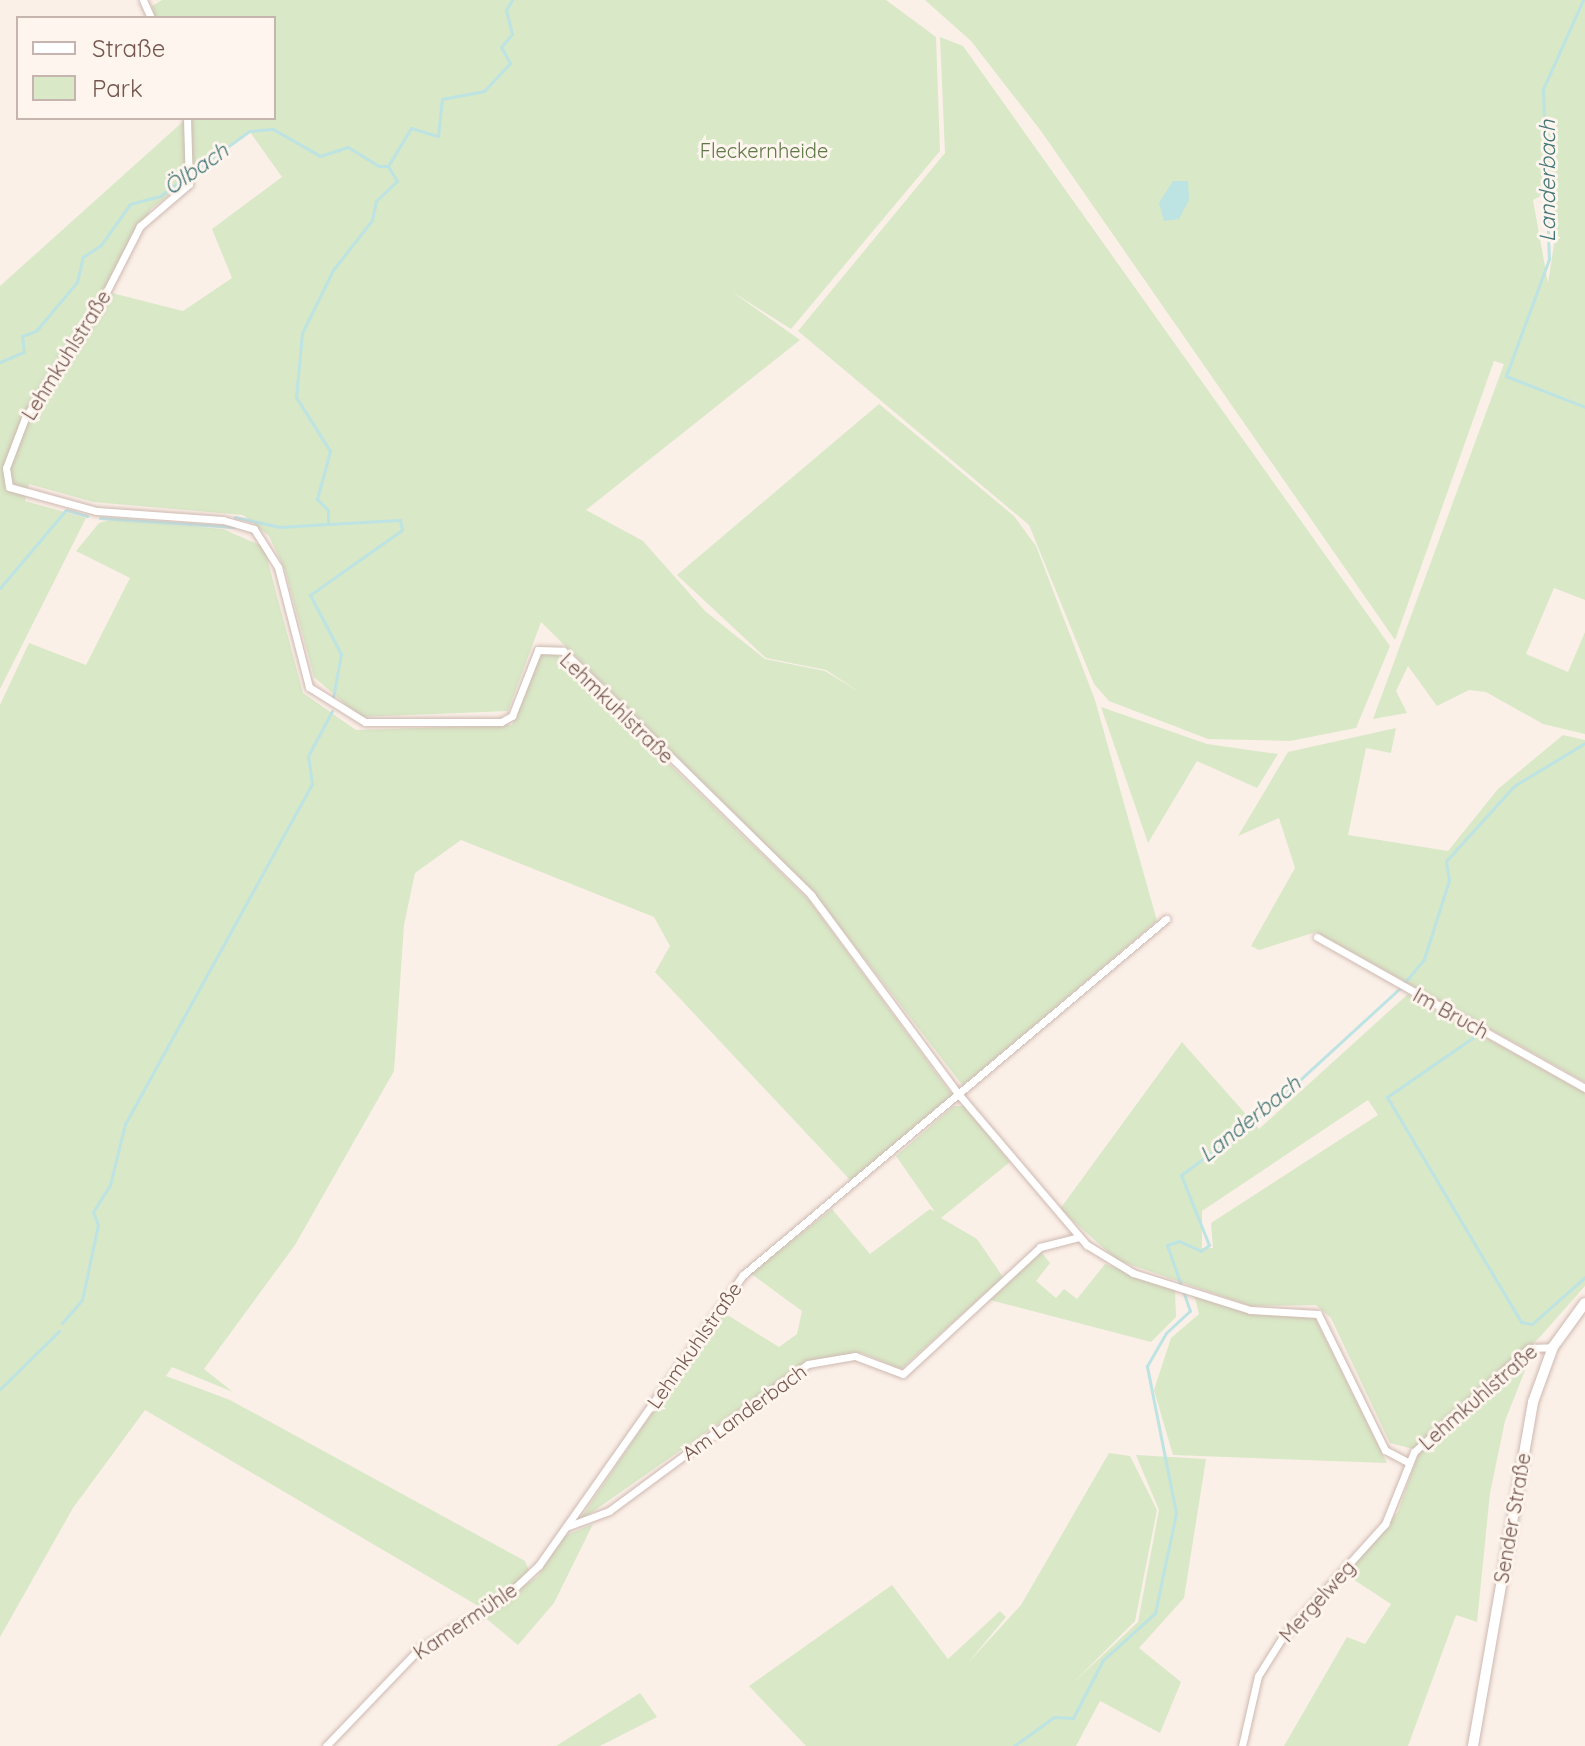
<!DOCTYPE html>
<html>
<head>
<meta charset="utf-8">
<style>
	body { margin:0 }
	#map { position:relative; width:1585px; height:1746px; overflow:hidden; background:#fbf0e8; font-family:Quicksand,sans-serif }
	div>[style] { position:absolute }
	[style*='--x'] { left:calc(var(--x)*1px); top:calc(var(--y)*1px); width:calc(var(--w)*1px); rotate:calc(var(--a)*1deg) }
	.green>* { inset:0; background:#d9e8c7 }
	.water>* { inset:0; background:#bde3e3 }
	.stream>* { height:3px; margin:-1.5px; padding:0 1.5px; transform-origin:1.5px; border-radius:1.5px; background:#bde3e3 }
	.roads { filter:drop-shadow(0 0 2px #ceb9b1) drop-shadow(0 0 2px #ceb9b1) }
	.street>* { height:7px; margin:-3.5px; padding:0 3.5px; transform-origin:3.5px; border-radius:3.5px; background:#fff }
	.secondary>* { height:10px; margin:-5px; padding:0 5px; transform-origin:5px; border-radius:5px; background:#fff }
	span { translate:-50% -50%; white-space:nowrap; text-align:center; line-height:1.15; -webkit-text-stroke:6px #fef5ee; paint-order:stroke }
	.park-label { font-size:20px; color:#5d7846 }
	.street-label { font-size:20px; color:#73554d }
	.water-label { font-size:22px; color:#427677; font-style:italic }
	.legend { position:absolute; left:16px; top:16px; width:260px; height:104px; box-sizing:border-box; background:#fef5ee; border:2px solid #c6b5ae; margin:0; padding:10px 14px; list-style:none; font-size:24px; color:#73554d }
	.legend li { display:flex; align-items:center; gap:16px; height:40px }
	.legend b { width:40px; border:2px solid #c6b5ae }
</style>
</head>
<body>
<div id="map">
	<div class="green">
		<i style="clip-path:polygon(evenodd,162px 0,886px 0,936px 37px,940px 151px,791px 329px,731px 291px,800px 340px,586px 510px,643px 541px,705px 611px,765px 659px,825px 671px,861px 693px,826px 670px,766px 658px,677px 575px,879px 404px,1014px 516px,1036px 546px,1095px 700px,1157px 921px,963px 1086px,814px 893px,541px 622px,508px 711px,360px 717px,314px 677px,285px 570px,269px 536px,243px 515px,93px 502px,29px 484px,25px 501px,86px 518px,0 689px,0 286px,187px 118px,274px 118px,274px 18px,155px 18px,152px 6px,162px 0,250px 132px,282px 177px,212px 229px,232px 278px,183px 311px,104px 291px,151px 209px,250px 132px)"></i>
		<i style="clip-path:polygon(evenodd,925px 0,1585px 0,1585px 600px,1554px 588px,1526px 654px,1568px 672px,1585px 632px,1585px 734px,1543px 724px,1486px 692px,1469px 690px,1437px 706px,1408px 666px,1396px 691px,1407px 713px,1373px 719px,1504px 364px,1494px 361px,1395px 640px,1041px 131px,971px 41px,925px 0,1550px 191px,1556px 232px,1548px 283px,1533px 200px,1550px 191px)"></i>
		<i style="clip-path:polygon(940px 37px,963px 46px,1390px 646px,1356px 728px,1290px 741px,1208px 739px,1109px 701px,1094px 684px,1029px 525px,798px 331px,945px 153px)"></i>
		<i style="clip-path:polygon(115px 519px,223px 529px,264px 547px,303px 693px,356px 730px,512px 725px,540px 654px,557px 655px,808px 899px,953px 1096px,853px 1183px,655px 972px,670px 946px,654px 917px,461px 840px,415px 873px,404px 925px,394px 1071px,295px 1245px,204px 1369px,233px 1392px,172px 1367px,166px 1376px,230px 1400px,525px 1561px,529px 1571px,519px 1582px,480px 1607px,145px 1410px,73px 1508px,0 1637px,0 705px,29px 643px,86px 665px,130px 578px,76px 551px,99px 523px)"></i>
		<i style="clip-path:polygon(1101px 707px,1207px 744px,1278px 754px,1257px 788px,1197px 761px,1148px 843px)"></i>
		<i style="clip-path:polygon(1396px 728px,1391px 753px,1366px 748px,1348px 835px,1448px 851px,1498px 789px,1563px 735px,1585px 740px,1585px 1082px,1316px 932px,1259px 950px,1251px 946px,1295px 868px,1279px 818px,1238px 836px,1288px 752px)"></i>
		<i style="clip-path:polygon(evenodd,1408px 994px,1585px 1093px,1585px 1286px,1539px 1338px,1413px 1449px,1390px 1443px,1331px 1318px,1316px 1305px,1250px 1306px,1117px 1260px,1060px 1209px,1182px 1042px,1259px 1129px,1408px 994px,1368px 1100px,1378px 1115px,1211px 1223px,1213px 1248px,1202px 1248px,1202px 1211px,1368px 1100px)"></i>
		<i style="clip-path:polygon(954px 1106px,964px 1106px,1010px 1162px,941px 1218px,977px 1239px,1003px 1277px,901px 1369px,862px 1353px,808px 1361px,578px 1522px,721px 1311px,779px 1347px,797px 1334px,802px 1311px,750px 1273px,832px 1209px,870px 1254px,930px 1209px,935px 1212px,896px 1156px)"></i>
		<i style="clip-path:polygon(1041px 1252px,1050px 1263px,1036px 1281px,1056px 1298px,1064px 1289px,1077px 1299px,1105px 1264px,1175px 1288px,1176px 1317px,1151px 1342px,990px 1300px)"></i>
		<i style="clip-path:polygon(1184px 1292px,1248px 1313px,1315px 1318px,1387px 1463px,1173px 1455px,1154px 1390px,1171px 1338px,1199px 1314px,1195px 1298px)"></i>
		<i style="clip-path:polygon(1533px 1350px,1505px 1421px,1490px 1493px,1477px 1622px,1456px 1615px,1408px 1746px,1284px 1746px,1347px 1637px,1365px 1644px,1391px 1604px,1345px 1574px,1398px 1512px,1418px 1454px)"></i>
		<i style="clip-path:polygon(1109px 1453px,1130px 1456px,1157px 1510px,1135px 1621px,1073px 1683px,1138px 1622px,1159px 1510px,1136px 1455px,1206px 1459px,1184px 1598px,1139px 1648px,1181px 1682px,1160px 1733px,1100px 1701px,1076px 1746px,806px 1746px,749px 1686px,892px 1585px,948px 1659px,1000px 1611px,1006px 1617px,967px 1664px,1021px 1605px)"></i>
		<i style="clip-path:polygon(593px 1524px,554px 1603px,518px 1645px,483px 1616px,538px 1576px,564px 1536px)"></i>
		<i style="clip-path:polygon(640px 1693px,657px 1717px,600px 1746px,556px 1746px)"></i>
	</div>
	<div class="water">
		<i style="clip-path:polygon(1173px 181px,1188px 181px,1189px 200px,1179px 219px,1164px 221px,1159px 203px)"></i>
	</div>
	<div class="stream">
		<i style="--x:1583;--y:0;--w:98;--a:114.2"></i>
		<i style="--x:1543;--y:89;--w:170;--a:88"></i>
		<i style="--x:1549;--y:259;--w:125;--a:110.2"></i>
		<i style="--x:1506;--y:376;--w:85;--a:21.4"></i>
		<i style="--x:0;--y:362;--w:26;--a:-23"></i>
		<i style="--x:24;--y:352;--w:16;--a:-97"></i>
		<i style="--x:22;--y:336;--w:15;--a:-20"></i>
		<i style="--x:36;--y:331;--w:64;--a:-50.1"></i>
		<i style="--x:77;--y:282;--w:26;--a:-77"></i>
		<i style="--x:83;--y:257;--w:22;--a:-34"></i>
		<i style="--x:101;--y:245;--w:50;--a:-54.7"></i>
		<i style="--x:130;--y:204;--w:31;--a:-15"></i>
		<i style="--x:160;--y:196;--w:110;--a:-36.1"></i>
		<i style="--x:249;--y:131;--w:24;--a:-5"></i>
		<i style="--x:273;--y:129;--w:54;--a:29.9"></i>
		<i style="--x:320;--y:156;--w:29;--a:-18"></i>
		<i style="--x:348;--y:147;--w:36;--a:32"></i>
		<i style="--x:378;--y:166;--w:10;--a:0"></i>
		<i style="--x:388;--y:166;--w:44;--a:-58.8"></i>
		<i style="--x:411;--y:128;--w:28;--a:17"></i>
		<i style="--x:438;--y:136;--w:37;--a:-84"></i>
		<i style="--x:442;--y:99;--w:43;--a:-10.8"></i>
		<i style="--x:484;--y:91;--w:38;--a:-47"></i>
		<i style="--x:510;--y:63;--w:18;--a:-119"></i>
		<i style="--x:501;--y:47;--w:17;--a:-50"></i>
		<i style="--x:512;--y:34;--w:25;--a:-104"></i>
		<i style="--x:506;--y:10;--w:12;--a:-59"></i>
		<i style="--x:235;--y:517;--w:46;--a:12.5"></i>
		<i style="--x:280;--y:527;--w:48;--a:-3.6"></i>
		<i style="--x:328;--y:524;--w:14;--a:-90"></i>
		<i style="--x:328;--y:510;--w:16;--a:-135"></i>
		<i style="--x:317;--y:499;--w:50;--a:-74.8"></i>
		<i style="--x:330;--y:451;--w:64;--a:-122.2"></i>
		<i style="--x:296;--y:397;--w:64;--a:-84.6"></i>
		<i style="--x:302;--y:333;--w:70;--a:-63.8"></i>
		<i style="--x:333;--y:270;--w:63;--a:-52"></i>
		<i style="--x:372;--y:220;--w:19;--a:-78"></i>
		<i style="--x:376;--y:201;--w:29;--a:-44"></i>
		<i style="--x:397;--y:181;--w:17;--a:-121"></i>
		<i style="--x:100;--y:518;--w:134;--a:3.8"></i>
		<i style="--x:328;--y:524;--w:72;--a:-3.2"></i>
		<i style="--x:400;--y:520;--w:10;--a:79"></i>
		<i style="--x:402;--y:530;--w:113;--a:144.8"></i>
		<i style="--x:310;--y:595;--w:67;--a:62.3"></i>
		<i style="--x:341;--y:654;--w:45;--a:100.3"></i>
		<i style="--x:0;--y:588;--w:102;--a:-49.8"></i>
		<i style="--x:66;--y:510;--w:22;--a:16"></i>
		<i style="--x:1478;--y:1034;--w:111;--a:145.3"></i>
		<i style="--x:1387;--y:1097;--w:262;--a:59.2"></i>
		<i style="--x:1521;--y:1322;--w:11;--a:10"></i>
		<i style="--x:1532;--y:1324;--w:71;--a:-41.6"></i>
		<i style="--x:62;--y:1323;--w:30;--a:-49"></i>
		<i style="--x:82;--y:1300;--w:77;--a:-78"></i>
		<i style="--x:98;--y:1225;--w:14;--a:-111"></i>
		<i style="--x:93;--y:1212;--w:32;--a:-58"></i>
		<i style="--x:110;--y:1185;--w:63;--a:-76.2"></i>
		<i style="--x:125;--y:1124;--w:388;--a:-61.2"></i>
		<i style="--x:312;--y:784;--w:28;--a:-98"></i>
		<i style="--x:308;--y:756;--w:51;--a:-61.9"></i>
		<i style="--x:0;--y:1389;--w:83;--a:-44.5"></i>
		<i style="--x:1014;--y:1746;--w:49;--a:-35.9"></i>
		<i style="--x:1054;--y:1717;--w:19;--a:3"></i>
		<i style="--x:1073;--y:1718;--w:65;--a:-62.7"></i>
		<i style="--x:1103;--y:1660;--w:70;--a:-42.1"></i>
		<i style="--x:1155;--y:1613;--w:102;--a:-78.1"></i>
		<i style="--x:1176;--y:1513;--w:150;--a:-101.2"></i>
		<i style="--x:1147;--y:1366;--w:38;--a:-60"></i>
		<i style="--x:1166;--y:1333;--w:33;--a:-43"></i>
		<i style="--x:1190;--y:1311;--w:70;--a:-109.2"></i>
		<i style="--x:1167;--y:1245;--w:13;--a:-18"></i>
		<i style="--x:1179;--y:1241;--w:24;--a:24"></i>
		<i style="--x:1201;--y:1251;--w:10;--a:-37"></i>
		<i style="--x:1209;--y:1245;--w:75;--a:-111.8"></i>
		<i style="--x:1181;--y:1175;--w:93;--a:-36.3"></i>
		<i style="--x:1256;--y:1120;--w:195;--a:-42.5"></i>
		<i style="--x:1400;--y:988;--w:38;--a:-50"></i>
		<i style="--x:1424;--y:959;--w:83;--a:-72.4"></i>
		<i style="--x:1449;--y:880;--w:19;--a:-99"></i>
		<i style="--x:1446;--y:861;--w:101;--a:-47.8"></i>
		<i style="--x:1514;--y:786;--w:83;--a:-31.2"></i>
	</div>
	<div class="roads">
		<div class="street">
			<i style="--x:143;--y:0;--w:20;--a:66"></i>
			<i style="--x:187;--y:118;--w:66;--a:88.3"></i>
			<i style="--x:189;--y:184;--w:65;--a:139.4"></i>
			<i style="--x:140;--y:226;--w:90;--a:117.1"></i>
			<i style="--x:99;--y:306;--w:134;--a:123.5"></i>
			<i style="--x:25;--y:418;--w:53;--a:110.8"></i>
			<i style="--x:6;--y:468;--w:19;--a:81"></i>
			<i style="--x:9;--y:487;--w:91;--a:15.3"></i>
			<i style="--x:97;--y:511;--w:126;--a:4.1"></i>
			<i style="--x:223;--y:520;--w:32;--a:16"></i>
			<i style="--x:254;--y:529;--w:45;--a:57.7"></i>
			<i style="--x:278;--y:567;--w:124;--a:75.5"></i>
			<i style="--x:309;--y:687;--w:66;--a:32"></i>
			<i style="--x:365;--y:722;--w:136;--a:0"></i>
			<i style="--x:501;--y:722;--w:13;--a:-29"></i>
			<i style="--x:512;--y:716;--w:71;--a:-68.5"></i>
			<i style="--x:538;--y:650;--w:25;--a:2"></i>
			<i style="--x:563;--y:651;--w:348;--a:44.5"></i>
			<i style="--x:811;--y:895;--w:250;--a:53.5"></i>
			<i style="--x:960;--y:1096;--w:196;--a:49.6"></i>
			<i style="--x:1087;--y:1245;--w:54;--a:31.3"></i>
			<i style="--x:1133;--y:1273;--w:123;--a:17.5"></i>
			<i style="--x:1250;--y:1310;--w:68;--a:3.4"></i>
			<i style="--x:1318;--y:1314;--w:152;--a:63.8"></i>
			<i style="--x:1385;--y:1450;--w:27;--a:28"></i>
			<i style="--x:1317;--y:937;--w:308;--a:29.4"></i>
			<i style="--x:566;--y:1527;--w:46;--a:-20.4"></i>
			<i style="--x:609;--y:1511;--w:247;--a:-36.5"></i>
			<i style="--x:808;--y:1364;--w:48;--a:-9.7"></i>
			<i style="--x:855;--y:1356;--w:51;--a:20.6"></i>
			<i style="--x:903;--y:1374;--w:187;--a:-42.8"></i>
			<i style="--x:1040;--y:1247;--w:40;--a:-14.4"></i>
			<i style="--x:326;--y:1746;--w:134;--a:-46.2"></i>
			<i style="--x:419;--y:1649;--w:99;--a:-31"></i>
			<i style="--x:504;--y:1598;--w:48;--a:-43.3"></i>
			<i style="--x:539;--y:1565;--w:355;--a:-54.9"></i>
			<i style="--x:743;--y:1275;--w:553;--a:-40.08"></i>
			<i style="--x:1242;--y:1746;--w:72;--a:-77.1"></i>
			<i style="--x:1258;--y:1676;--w:45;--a:-57.7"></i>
			<i style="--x:1282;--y:1638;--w:154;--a:-47.9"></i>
			<i style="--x:1385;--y:1524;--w:78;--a:-68.1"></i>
			<i style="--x:1414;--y:1452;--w:155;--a:-42.1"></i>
			<i style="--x:1529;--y:1348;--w:24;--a:-2"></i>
		</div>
		<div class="secondary">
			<i style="--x:1473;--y:1746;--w:349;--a:-80.1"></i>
			<i style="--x:1533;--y:1402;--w:59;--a:-70"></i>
			<i style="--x:1553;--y:1347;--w:54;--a:-54"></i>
		</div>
	</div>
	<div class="park-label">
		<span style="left:764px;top:150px">Fleckernheide</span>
	</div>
	<div class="street-label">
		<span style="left:66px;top:355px;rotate:-58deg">Lehmkuhlstraße</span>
		<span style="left:617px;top:708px;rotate:44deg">Lehmkuhlstraße</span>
		<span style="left:1451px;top:1013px;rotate:29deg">Im Bruch</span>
		<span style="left:694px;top:1345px;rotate:-55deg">Lehmkuhlstraße</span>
		<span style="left:1478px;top:1397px;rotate:-41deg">Lehmkuhlstraße</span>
		<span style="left:744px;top:1412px;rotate:-36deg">Am Landerbach</span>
		<span style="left:1512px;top:1518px;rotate:-80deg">Sender Straße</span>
		<span style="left:1317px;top:1601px;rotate:-48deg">Mergelweg</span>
		<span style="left:465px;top:1621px;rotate:-34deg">Kamermühle</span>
	</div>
	<div class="water-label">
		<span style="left:196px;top:169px;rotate:-35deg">Ölbach</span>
		<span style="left:1548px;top:181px;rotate:-90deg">Landerbach</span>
		<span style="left:1250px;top:1119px;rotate:-39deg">Landerbach</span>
	</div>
	<ul class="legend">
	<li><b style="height:10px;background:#fff"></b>Straße</li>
	<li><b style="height:22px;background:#d9e8c7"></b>Park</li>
	</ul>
</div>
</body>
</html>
